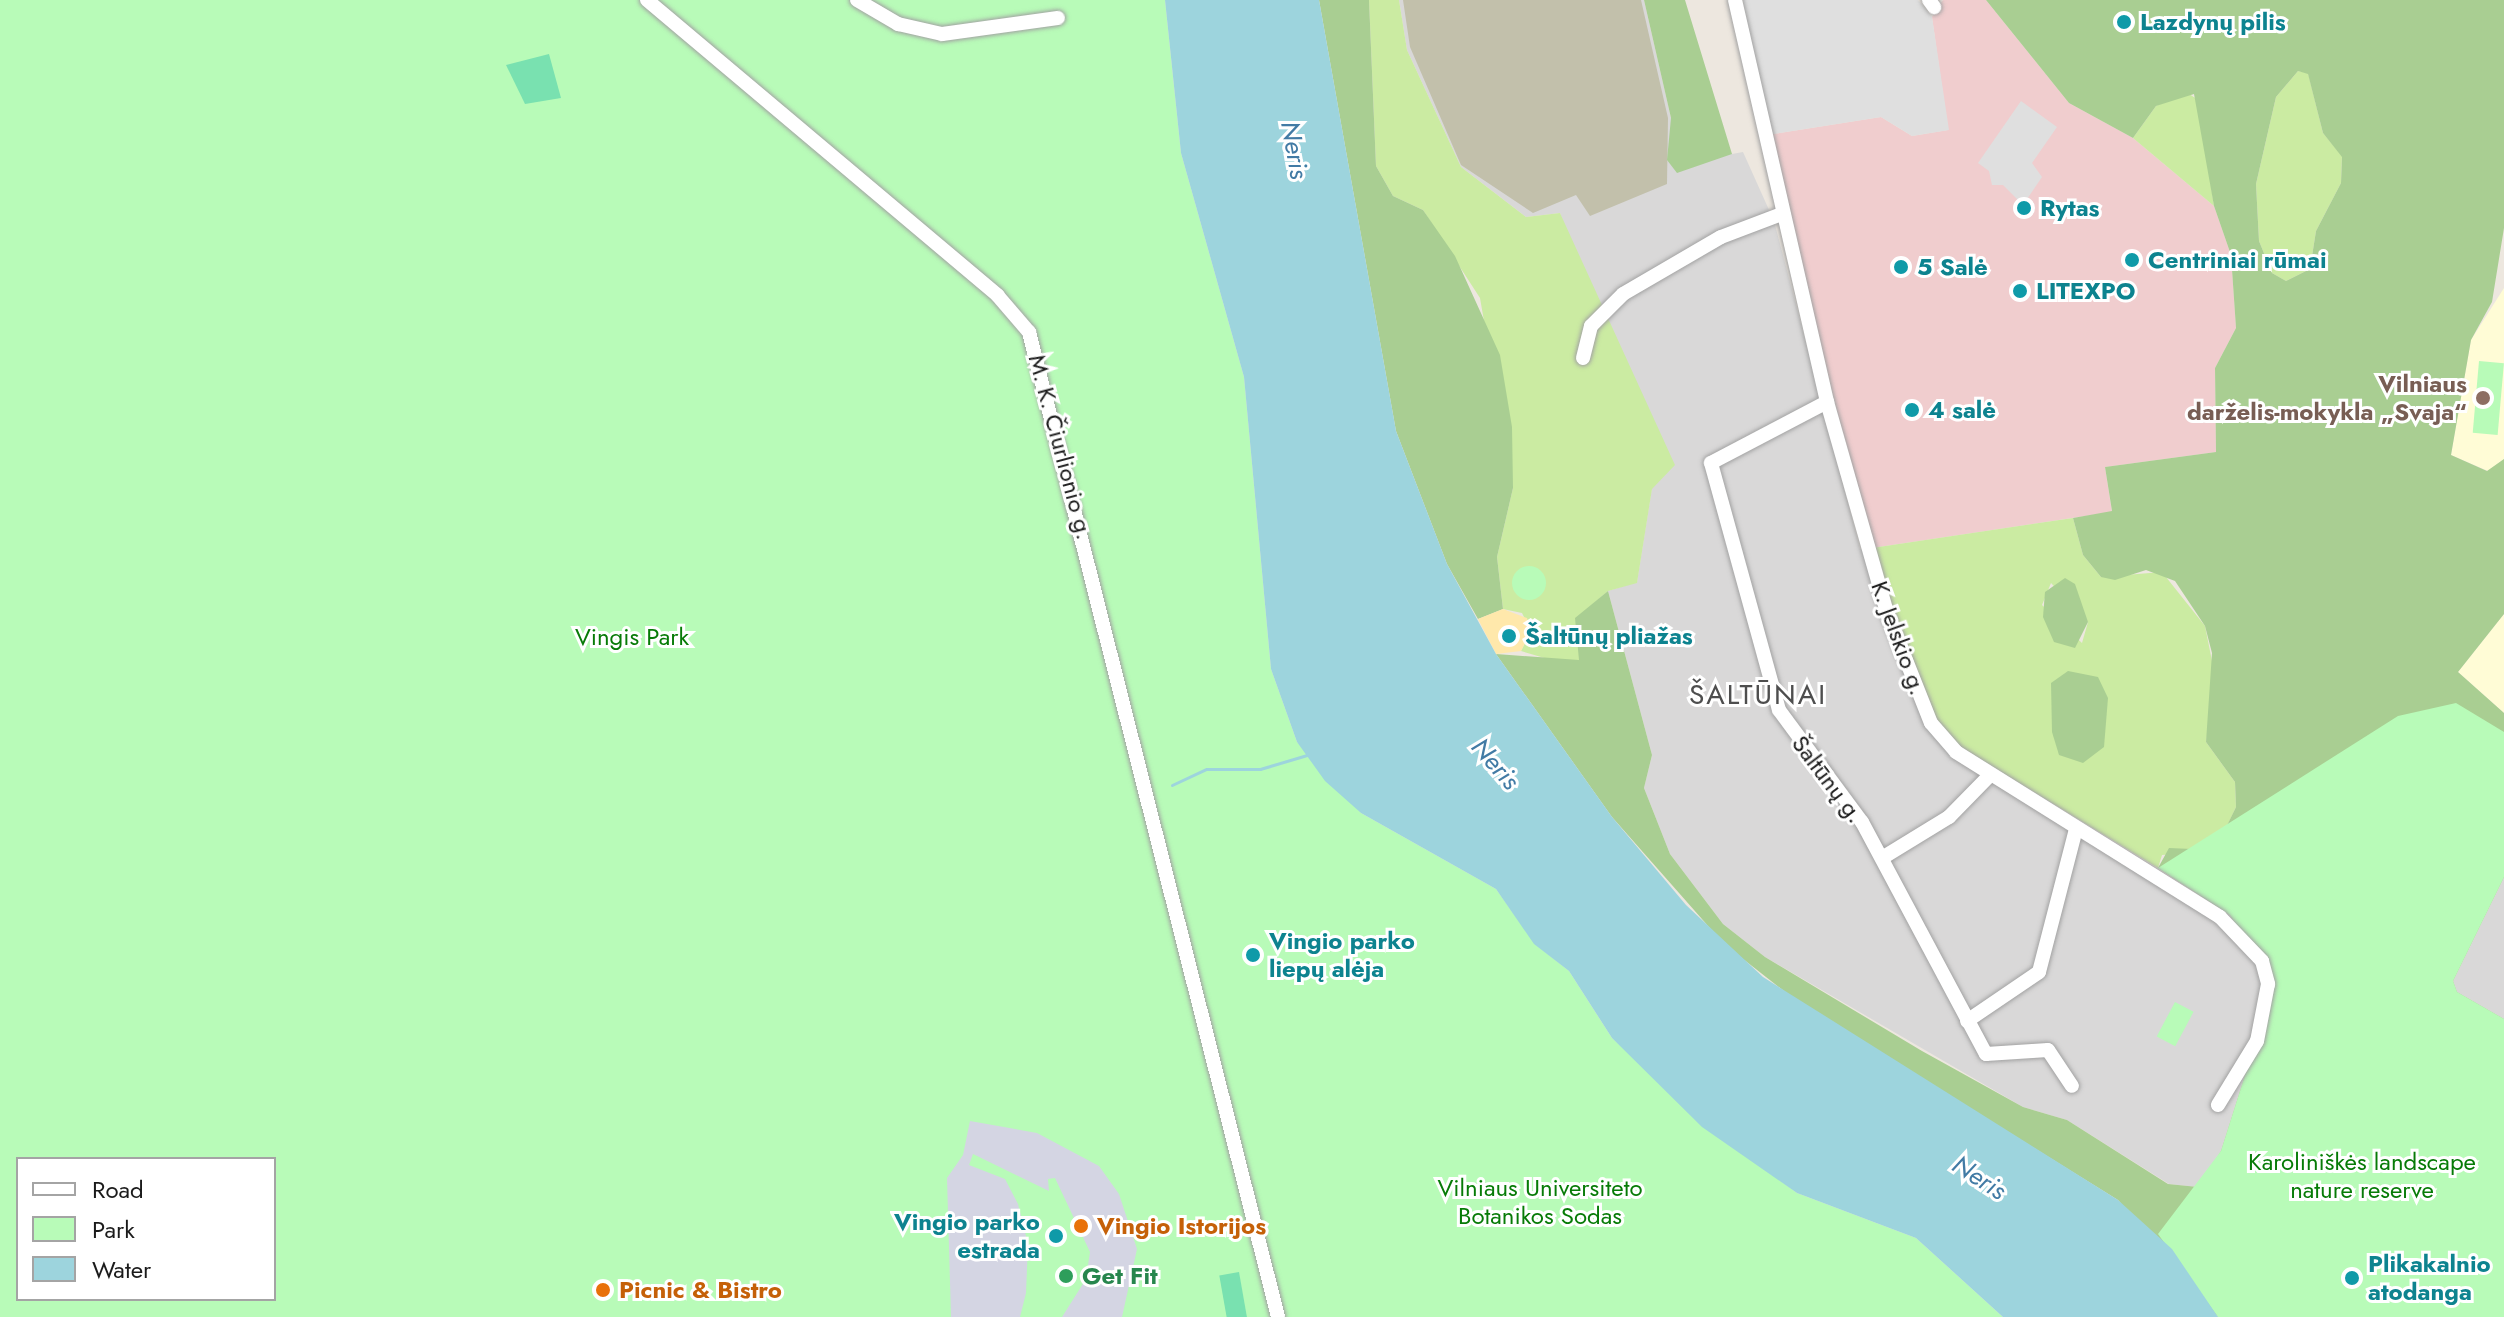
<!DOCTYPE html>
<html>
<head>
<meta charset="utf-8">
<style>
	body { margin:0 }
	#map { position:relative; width:2504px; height:1317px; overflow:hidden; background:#ede7df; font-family:Jost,sans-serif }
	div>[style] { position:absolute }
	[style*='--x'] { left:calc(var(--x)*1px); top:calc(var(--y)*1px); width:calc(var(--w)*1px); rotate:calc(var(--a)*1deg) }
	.residential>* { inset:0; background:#d9d8d8 }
	.commercial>* { inset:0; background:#f0cdce }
	.education>* { inset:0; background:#fffcd6 }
	.construction>* { inset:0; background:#c2c0ab }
	.grass>* { inset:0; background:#cbeba2 }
	.forest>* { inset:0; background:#a9ce92 }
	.sand>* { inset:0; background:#ffe8ab }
	.park>* { inset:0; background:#b8fbb8; transform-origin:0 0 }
	.round { border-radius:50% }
	.pitch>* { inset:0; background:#79e1b0; transform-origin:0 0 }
	.parking>* { inset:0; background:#dfdfdf }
	.plaza>* { inset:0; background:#d4d5e3 }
	.water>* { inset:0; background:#9dd4dd }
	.stream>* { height:3px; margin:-1.5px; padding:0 1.5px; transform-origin:1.5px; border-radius:1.5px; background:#9dd4dd }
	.roads { filter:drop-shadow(0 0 2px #a2a2a2) drop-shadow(0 0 2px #a2a2a2) }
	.minor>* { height:14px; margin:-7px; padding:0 7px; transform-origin:7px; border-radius:7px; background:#fff }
	.dots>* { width:22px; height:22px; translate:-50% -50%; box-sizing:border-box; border:4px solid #fff; border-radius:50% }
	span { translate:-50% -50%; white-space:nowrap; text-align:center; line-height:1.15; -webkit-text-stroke:6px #fff; paint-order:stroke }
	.culture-label { font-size:24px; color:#0d838f; font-weight:700 }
	.left { translate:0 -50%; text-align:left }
	.right { translate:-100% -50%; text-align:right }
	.education-label { font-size:24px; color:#785e54; font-weight:700 }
	.street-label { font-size:24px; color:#1b1b1b }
	.park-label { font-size:24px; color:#077b07 }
	.food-label { font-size:24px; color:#c56008; font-weight:700 }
	.leisure-label { font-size:24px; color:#27864d; font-weight:700 }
	.water-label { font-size:26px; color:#427ba5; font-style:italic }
	.quarter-label { font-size:28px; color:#4e4e4e; letter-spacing:2px }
	.legend { position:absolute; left:16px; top:1157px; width:260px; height:144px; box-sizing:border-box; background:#fff; border:2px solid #a4a4a4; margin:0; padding:10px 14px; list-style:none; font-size:24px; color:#1b1b1b }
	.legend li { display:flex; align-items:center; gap:16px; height:40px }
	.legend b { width:40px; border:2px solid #a4a4a4 }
</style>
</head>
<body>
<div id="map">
	<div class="residential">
		<i style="clip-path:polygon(1399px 0,1644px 0,1671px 118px,1732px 154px,1743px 152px,1774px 221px,1860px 549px,1872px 548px,2062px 815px,2230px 915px,2274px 984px,2221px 1151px,2198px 1187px,2169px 1184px,2067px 1120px,2023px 1107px,1765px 957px,1723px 924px,1670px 854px,1644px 788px,1652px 755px,1608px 591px,1637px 582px,1652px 488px,1560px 213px,1526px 217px,1461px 167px,1407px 50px)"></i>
		<i style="clip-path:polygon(2504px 877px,2504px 1019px,2457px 992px,2453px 981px)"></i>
	</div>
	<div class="commercial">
		<i style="clip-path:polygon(1943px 0,1986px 0,2069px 103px,2133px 138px,2214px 206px,2231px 255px,2236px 328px,2215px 368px,2216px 452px,2105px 467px,2112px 512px,1872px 548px,1767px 135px,1881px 117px,1912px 136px,1948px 130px,1932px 17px)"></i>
	</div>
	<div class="education">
		<i style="clip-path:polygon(2504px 288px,2504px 459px,2488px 471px,2451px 455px,2471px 340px)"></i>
		<i style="clip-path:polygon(2504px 614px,2504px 713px,2458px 672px)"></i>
	</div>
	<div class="construction">
		<i style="clip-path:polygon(1403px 0,1641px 0,1668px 118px,1667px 184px,1590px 216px,1576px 195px,1533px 213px,1461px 165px,1410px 47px)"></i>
	</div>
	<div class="grass">
		<i style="clip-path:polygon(1369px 0,1399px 0,1407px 50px,1461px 167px,1526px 217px,1560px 213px,1675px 465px,1652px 489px,1637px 583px,1608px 591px,1580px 615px,1580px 660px,1565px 664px,1521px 651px,1531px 631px,1522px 613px,1503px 609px,1497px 557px,1513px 488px,1480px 298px,1423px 210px,1393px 196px,1376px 166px)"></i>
		<i style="clip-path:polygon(2298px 71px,2308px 73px,2323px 133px,2342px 156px,2341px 183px,2316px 231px,2310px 269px,2286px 281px,2272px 273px,2259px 241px,2256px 184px,2276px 97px)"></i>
		<i style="clip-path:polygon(2185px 91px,2198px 100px,2214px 206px,2133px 138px,2156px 106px)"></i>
		<i style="clip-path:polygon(evenodd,2073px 518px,2083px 555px,2101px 577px,2162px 572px,2205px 626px,2216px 681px,2206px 742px,2235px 782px,2236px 807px,2215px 851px,2162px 855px,2158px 868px,1956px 744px,1931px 717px,1872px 548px,2073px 518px,2051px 583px,2088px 622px,2082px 643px,2042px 605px,2051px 583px)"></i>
	</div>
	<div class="forest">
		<i style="clip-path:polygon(1319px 0,1369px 0,1376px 166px,1393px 196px,1423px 210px,1455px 256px,1500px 355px,1512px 427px,1513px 488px,1497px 557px,1503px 609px,1478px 619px,1447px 564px,1396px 431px)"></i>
		<i style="clip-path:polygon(1644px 0,1685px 0,1732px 154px,1677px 173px,1667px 160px,1671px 118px)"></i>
		<i style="clip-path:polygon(evenodd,1986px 0,2504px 0,2504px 228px,2492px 302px,2471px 340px,2451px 455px,2487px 471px,2504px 459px,2504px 614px,2458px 672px,2504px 713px,2504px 877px,2453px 981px,2457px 992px,2504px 1019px,2504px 1317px,2218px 1317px,2118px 1200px,1798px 1002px,1724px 944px,1612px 817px,1496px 654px,1579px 660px,1575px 618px,1608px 591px,1652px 755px,1644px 788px,1670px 854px,1723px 924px,1765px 957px,1922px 1051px,2023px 1107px,2067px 1120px,2168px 1184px,2198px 1187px,2221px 1151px,2274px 984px,2230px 915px,2158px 868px,2169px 848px,2215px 850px,2236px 807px,2235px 782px,2206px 742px,2212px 653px,2205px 626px,2175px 581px,2146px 570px,2115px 580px,2101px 577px,2083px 555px,2073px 518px,2112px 511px,2105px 467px,2216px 452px,2215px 368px,2236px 328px,2231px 255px,2214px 206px,2194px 94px,2156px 106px,2133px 138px,2069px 103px,1986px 0,2298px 71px,2308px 74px,2323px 133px,2342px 157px,2341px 183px,2316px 231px,2310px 269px,2286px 281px,2272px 273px,2259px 241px,2256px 184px,2276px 97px,2298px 71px)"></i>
		<i style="clip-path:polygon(2065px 578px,2075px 584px,2088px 622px,2075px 648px,2054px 642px,2043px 617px,2045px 592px)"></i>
		<i style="clip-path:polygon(2068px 671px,2098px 677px,2108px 698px,2104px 747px,2083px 763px,2059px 755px,2052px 732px,2051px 683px)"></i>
	</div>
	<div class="sand">
		<i style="clip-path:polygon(1503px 609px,1527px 618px,1531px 631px,1521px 651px,1496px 654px,1478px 619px)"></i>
	</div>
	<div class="park">
		<i style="clip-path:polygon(evenodd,0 0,1165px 0,1181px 153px,1244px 377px,1271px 669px,1297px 742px,1361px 813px,1496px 889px,1535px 944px,1569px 971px,1612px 1038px,1725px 1140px,1797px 1193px,1916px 1238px,2003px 1317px,0 1317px,0 0,18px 1159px,274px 1159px,274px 1299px,18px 1299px,18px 1159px)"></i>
		<i style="left:2479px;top:361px;width:25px;height:72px;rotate:5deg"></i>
		<i class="round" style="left:1512px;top:566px;width:34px;height:34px"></i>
		<i style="clip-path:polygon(2456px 703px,2504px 732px,2504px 877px,2453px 981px,2457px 992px,2504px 1019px,2504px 1317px,2218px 1317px,2158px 1234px,2221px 1151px,2274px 984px,2230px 915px,2158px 868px,2398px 716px)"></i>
		<i style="left:2175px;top:1002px;width:21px;height:39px;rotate:28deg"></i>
	</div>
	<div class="pitch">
		<i style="clip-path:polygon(549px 54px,561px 98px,525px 104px,506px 65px)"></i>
		<i style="left:1239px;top:1272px;width:46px;height:20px;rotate:80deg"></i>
	</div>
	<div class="parking">
		<i style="clip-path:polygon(1743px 0,1918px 0,1932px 17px,1949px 130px,1912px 136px,1881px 117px,1767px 135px)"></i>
		<i style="clip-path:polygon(2021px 101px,2057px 127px,2032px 163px,2042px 177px,2023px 205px,2003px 185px,1992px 185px,1989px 171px,1978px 163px)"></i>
	</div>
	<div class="plaza">
		<i style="clip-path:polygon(970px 1121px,1037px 1133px,1099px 1166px,1119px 1194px,1137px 1249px,1122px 1317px,1062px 1317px,1086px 1279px,1090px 1252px,1055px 1178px,1048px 1179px,1049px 1191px,973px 1154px,969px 1165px,1005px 1179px,1018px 1204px,1028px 1244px,1026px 1293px,1020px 1317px,951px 1317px,947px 1178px,963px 1155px)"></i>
	</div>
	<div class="water">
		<i style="clip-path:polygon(1165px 0,1319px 0,1396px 431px,1447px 564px,1496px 654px,1612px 817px,1686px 905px,1763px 977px,2118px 1200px,2172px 1249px,2218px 1317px,2003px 1317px,1916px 1238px,1797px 1193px,1702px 1127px,1612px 1038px,1569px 971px,1534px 944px,1496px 889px,1361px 813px,1325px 781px,1297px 742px,1271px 669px,1244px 377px,1181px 153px)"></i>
	</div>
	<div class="stream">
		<i style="--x:1172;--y:785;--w:38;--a:-25"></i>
		<i style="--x:1207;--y:769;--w:53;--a:0"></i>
		<i style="--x:1260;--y:769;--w:49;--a:-16.6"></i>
	</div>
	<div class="roads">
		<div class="minor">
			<i style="--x:647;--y:0;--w:459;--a:40.1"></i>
			<i style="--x:998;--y:296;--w:48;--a:49.3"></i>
			<i style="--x:1029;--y:332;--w:1016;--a:75.81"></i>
			<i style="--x:857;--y:0;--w:48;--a:30.3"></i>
			<i style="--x:898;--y:24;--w:45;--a:12.8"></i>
			<i style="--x:942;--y:34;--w:117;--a:-7.9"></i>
			<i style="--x:1735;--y:0;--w:412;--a:77.1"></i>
			<i style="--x:1827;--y:402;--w:218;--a:74.1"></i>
			<i style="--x:1887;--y:612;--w:119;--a:68.4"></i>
			<i style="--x:1931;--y:723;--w:38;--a:49"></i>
			<i style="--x:1956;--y:752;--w:311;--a:32"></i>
			<i style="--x:2220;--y:917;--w:61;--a:46.3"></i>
			<i style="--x:2262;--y:961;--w:24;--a:75"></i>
			<i style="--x:2268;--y:984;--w:58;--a:100.9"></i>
			<i style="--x:2257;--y:1041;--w:75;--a:121.4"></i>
			<i style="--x:1929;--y:0;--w:9;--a:54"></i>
			<i style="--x:1583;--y:358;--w:33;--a:-76"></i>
			<i style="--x:1591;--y:326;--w:45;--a:-45"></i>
			<i style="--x:1623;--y:294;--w:113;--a:-30.2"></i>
			<i style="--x:1721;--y:237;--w:62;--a:-20.8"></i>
			<i style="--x:1827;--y:402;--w:131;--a:152.3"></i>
			<i style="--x:1711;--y:463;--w:256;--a:74.6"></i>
			<i style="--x:1779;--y:710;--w:139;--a:53.5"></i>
			<i style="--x:1862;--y:822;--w:263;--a:61.9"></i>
			<i style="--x:1986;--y:1054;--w:62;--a:-3.7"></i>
			<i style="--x:2048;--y:1050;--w:43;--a:56.3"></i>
			<i style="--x:1882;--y:858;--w:79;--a:-31.5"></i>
			<i style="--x:1949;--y:817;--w:59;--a:-45.7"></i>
			<i style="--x:1967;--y:1021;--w:87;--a:-34.2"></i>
			<i style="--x:2039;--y:972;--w:148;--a:-75.5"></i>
		</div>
	</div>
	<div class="dots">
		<i style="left:2124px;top:22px;background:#0f9aa8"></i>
		<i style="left:2024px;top:208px;background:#0f9aa8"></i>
		<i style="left:2132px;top:260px;background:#0f9aa8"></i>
		<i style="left:1901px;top:267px;background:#0f9aa8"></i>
		<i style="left:2020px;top:291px;background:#0f9aa8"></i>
		<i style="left:2483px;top:398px;background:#8d6e63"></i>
		<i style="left:1912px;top:410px;background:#0f9aa8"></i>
		<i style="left:1509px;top:636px;background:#0f9aa8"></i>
		<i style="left:1253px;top:955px;background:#0f9aa8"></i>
		<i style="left:1081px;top:1226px;background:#e8710a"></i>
		<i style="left:1056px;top:1236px;background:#0f9aa8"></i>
		<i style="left:1066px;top:1276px;background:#2e9e5b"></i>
		<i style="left:2352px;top:1278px;background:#0f9aa8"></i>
		<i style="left:603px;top:1290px;background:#e8710a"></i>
	</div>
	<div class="culture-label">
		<span class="left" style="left:2140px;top:22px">Lazdynų pilis</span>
		<span class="left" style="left:2040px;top:208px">Rytas</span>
		<span class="left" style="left:2148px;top:260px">Centriniai rūmai</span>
		<span class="left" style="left:1917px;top:267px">5 Salė</span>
		<span class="left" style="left:2036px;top:291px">LITEXPO</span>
		<span class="left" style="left:1928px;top:410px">4 salė</span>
		<span class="left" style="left:1525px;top:636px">Šaltūnų pliažas</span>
		<span class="left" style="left:1269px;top:955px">Vingio parko<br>liepų alėja</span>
		<span class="right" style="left:1040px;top:1236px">Vingio parko<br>estrada</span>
		<span class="left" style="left:2368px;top:1278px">Plikakalnio<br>atodanga</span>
	</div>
	<div class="education-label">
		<span class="right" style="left:2467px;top:398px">Vilniaus<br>darželis-mokykla „Svaja“</span>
	</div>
	<div class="street-label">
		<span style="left:1061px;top:447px;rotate:75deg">M. K. Čiurlionio g.</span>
		<span style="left:1899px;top:638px;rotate:70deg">K. Jelskio g.</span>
		<span style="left:1828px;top:779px;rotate:53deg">Šaltūnų g.</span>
	</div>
	<div class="park-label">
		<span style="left:632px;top:637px">Vingis Park</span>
		<span style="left:2362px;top:1176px">Karoliniškės landscape<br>nature reserve</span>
		<span style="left:1540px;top:1202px">Vilniaus Universiteto<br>Botanikos Sodas</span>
	</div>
	<div class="food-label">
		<span class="left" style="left:1097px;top:1226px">Vingio Istorijos</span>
		<span class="left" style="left:619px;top:1290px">Picnic &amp; Bistro</span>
	</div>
	<div class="leisure-label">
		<span class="left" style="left:1082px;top:1276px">Get Fit</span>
	</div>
	<div class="water-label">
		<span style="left:1294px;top:150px;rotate:80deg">Neris</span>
		<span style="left:1495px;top:764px;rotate:49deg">Neris</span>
		<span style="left:1979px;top:1178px;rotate:33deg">Neris</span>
	</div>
	<div class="quarter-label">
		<span style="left:1758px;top:695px">ŠALTŪNAI</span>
	</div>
	<ul class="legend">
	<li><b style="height:10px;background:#fff"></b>Road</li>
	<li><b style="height:22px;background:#b8fbb8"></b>Park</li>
	<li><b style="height:22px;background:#9dd4dd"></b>Water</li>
	</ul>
</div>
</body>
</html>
